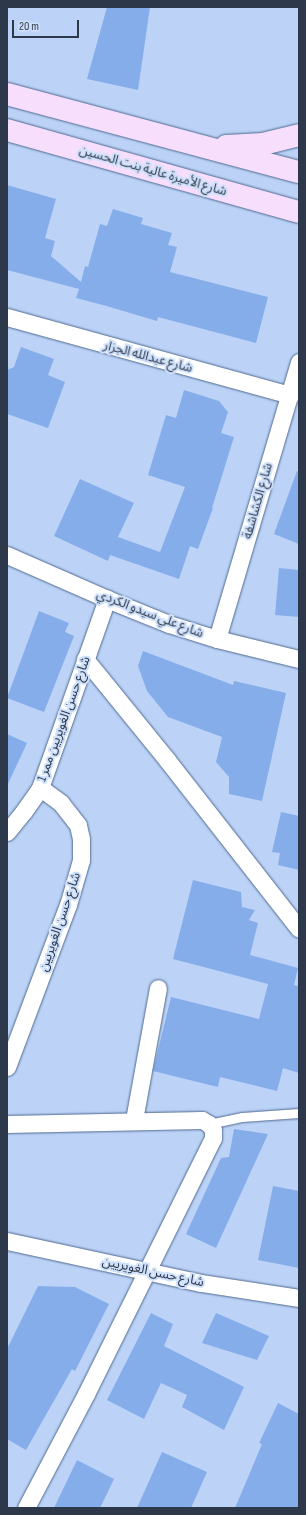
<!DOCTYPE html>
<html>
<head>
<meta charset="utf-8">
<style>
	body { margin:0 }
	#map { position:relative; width:306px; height:1515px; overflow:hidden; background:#bcd3f7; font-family:"Sofia Sans Condensed","Noto Sans Arabic",sans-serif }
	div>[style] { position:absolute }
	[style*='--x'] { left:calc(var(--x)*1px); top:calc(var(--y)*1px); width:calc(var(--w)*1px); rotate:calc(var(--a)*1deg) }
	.building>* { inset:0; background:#85adea }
	.roads { filter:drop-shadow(0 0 1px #506990) drop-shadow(0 0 1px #506990) }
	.lane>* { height:9px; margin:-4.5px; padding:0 4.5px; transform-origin:4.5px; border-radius:4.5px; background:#fff }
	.street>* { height:17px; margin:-8.5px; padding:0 8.5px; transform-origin:8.5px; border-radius:8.5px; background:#fff }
	.secondary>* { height:22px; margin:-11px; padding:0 11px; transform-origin:11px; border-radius:11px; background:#f6defc }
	span { translate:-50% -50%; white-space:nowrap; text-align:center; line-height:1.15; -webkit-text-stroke:4px #cfe0fb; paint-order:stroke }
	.street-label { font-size:13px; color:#2d394a }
	.frame { position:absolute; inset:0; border:8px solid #2d394a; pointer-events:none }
	.scale { position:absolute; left:12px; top:20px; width:67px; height:18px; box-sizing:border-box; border:2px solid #2d394a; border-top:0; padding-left:5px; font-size:12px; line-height:14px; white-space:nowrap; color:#2d394a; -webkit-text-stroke:3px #cfe0fb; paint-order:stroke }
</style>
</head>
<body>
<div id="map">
	<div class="building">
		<i style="clip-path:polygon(107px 7px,150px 7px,138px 90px,87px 79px)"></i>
		<i style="clip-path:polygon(7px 185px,56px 199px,45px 238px,55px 241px,51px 256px,81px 282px,85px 266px,88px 267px,100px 224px,107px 226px,113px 209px,143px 218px,141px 224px,172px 233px,168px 245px,177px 247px,170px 272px,268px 297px,256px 343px,158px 317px,157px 321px,103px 305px,76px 298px,79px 289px,7px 270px)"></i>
		<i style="clip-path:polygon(21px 347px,54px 359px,48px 375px,65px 382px,48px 428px,7px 414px,7px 370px,14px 367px)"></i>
		<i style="clip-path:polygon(184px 390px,219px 401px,228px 412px,221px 433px,234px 437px,212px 508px,213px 508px,198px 549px,190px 546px,179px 579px,110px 555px,108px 561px,54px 536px,80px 479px,134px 503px,118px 537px,160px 552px,185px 487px,148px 475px,166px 415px,176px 418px)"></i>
		<i style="clip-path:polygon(297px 471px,299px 472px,299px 544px,274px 534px)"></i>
		<i style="clip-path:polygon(279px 568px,299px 570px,299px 617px,275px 615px)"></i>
		<i style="clip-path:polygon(39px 611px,69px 623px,65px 632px,74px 636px,44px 712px,7px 698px)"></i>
		<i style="clip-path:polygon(143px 651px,233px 685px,234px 681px,286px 693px,262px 801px,229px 794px,229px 777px,216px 762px,222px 737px,168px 717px,147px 691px,138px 666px)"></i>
		<i style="clip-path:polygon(7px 734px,27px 743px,7px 786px)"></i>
		<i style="clip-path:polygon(281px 812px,299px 816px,299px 870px,278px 865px,280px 853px,272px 852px)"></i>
		<i style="clip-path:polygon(193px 880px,241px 892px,242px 907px,255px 910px,249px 920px,258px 923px,250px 955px,298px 968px,294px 985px,299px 986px,299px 1073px,283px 1068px,277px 1091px,220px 1077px,218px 1087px,153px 1071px,171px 997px,259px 1019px,268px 984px,173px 959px)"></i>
		<i style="clip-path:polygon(234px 1129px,268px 1134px,216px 1248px,186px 1234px,221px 1158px,229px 1157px)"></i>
		<i style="clip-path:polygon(273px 1186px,299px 1191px,299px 1268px,258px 1260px)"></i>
		<i style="clip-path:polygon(38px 1286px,75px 1287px,109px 1304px,75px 1371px,72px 1369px,26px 1450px,7px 1439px,7px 1349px)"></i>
		<i style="clip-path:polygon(151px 1313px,173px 1324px,164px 1346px,244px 1387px,224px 1430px,182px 1407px,187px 1395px,161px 1383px,144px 1419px,107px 1400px)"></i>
		<i style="clip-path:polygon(216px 1313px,269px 1336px,257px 1360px,202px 1343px)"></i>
		<i style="clip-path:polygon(278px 1403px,299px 1414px,299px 1508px,235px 1508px,262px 1444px,259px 1443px)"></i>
		<i style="clip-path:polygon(162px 1452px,207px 1472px,191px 1508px,137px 1508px)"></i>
		<i style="clip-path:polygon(77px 1460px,114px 1479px,100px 1508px,54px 1508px)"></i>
	</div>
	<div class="roads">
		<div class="lane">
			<i style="--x:209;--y:1124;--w:34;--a:-12"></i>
			<i style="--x:242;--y:1117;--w:57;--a:-4"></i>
		</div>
		<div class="street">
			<i style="--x:7;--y:317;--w:294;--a:15.4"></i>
			<i style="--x:7;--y:555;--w:109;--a:23.7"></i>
			<i style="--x:107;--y:599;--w:67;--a:22"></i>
			<i style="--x:169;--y:624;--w:50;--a:17.4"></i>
			<i style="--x:217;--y:639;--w:84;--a:13.7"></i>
			<i style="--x:217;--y:639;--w:289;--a:-73.5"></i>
			<i style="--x:85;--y:659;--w:130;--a:50.9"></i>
			<i style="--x:167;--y:760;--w:214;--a:52"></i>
			<i style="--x:7;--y:832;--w:27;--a:-51"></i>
			<i style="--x:24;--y:811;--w:28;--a:-55"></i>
			<i style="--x:40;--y:788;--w:201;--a:-70.5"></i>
			<i style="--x:7;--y:1067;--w:173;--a:-69.4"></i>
			<i style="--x:68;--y:905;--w:47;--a:-73.9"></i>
			<i style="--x:81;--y:860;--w:21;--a:-90"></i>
			<i style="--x:81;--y:839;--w:14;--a:-102"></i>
			<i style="--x:78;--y:825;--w:28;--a:-128"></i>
			<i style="--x:61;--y:803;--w:26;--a:-144"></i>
			<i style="--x:134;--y:1120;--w:134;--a:-79.7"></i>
			<i style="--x:7;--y:1124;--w:195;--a:-1.2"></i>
			<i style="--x:202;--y:1120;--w:8;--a:30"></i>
			<i style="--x:209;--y:1124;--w:7;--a:56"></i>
			<i style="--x:213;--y:1130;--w:8;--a:90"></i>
			<i style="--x:213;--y:1138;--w:286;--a:116.4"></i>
			<i style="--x:86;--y:1394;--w:129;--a:117.8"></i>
			<i style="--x:7;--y:1241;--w:198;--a:12.2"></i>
			<i style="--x:201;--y:1283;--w:99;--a:8.7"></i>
		</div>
		<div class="secondary">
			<i style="--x:7;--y:94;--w:302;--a:15"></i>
			<i style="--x:7;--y:130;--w:303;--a:15.7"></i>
			<i style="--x:226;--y:146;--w:37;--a:-3"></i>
			<i style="--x:263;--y:144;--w:37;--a:-14"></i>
		</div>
	</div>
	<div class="street-label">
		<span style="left:153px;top:171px;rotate:16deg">شارع الأميرة عالية بنت الحسين</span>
		<span style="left:148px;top:357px;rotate:15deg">شارع عبدالله الجزار</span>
		<span style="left:258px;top:501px;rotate:-74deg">شارع الكشاشفة</span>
		<span style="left:150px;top:614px;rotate:21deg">شارع علي سيدو الكردي</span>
		<span style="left:64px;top:719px;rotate:-70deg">شارع حسن الغويريين ممر 1</span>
		<span style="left:60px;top:922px;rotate:-71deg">شارع حسن الغويريين</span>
		<span style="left:153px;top:1272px;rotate:12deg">شارع حسن الغويريين</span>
	</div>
	<div class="frame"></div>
	<div class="scale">20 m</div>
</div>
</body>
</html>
